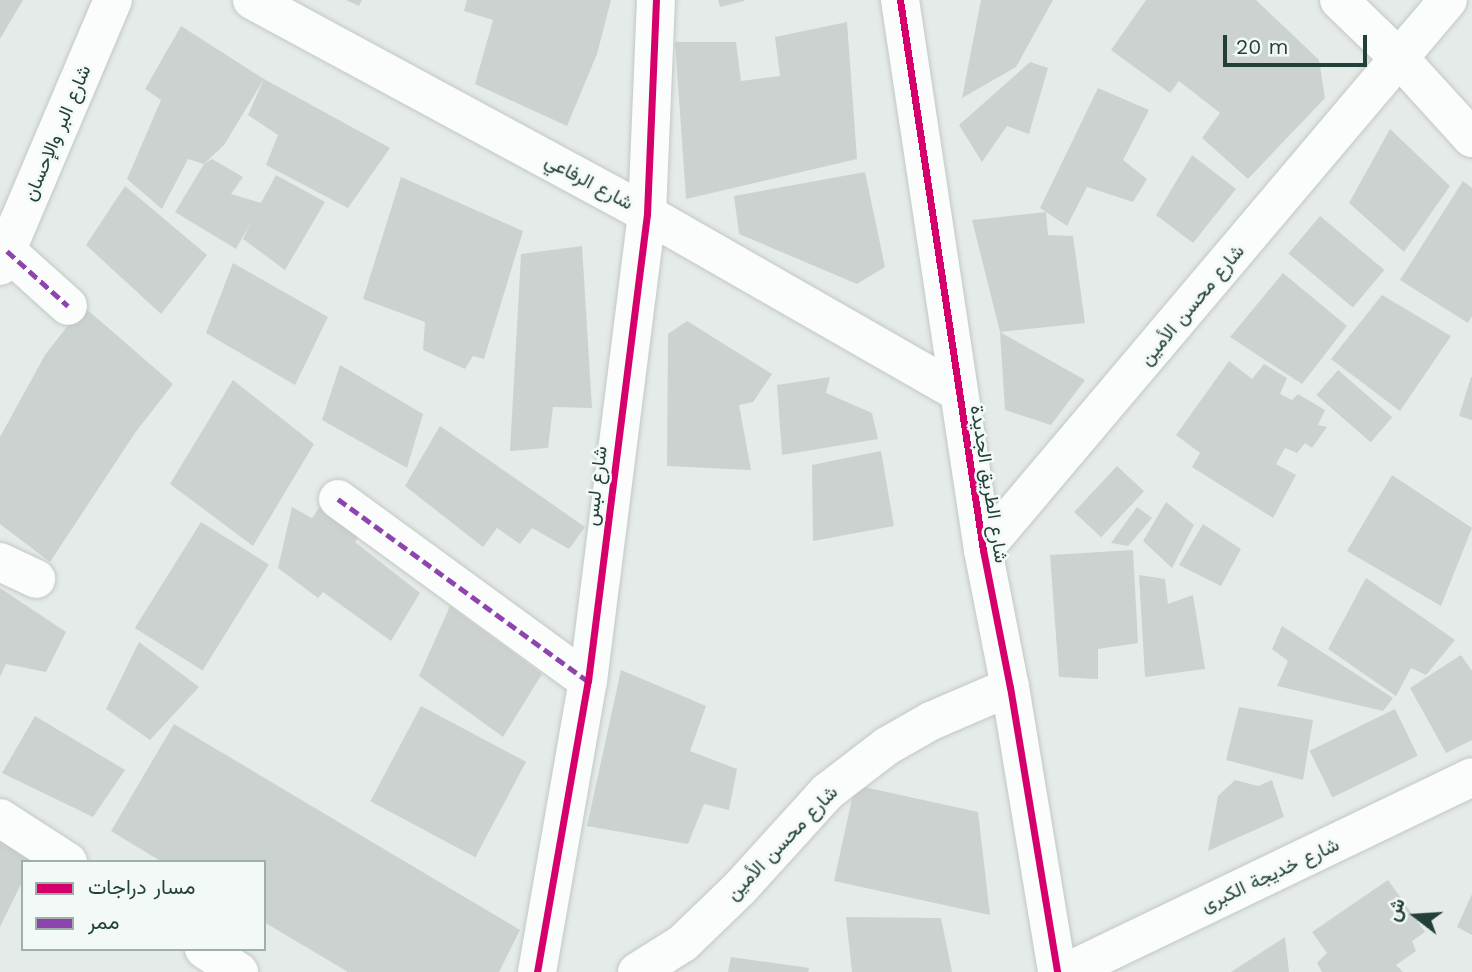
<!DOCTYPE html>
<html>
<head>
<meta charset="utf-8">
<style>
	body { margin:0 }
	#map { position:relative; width:1472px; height:972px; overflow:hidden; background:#e5ebe8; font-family:"Work Sans",Vazirmatn,sans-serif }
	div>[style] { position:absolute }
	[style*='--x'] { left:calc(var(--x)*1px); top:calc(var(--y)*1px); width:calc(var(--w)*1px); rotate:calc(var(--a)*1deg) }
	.building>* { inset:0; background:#ccd2d0; transform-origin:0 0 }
	.roads { filter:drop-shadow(0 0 2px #c2c8c5) drop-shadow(0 0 2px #c2c8c5) }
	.street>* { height:38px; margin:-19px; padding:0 19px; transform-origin:19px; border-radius:19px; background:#fbfcfc }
	.secondary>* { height:38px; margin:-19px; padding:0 19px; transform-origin:19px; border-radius:19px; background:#fbfcfc }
	.quiet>* { height:5px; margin-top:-2.5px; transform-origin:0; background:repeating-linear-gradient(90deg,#8e44ad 0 10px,transparent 0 15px) }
	.cycleway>* { height:7px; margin:-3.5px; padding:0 3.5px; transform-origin:3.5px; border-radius:3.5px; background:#d6006c }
	span { translate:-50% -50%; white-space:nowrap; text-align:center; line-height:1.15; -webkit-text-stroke:5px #f3f9f7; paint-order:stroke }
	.street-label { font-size:19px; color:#223f3a }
	.legend { position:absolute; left:21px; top:860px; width:245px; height:91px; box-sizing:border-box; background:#f3f9f7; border:2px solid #9fafab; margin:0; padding:9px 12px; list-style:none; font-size:21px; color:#223f3a }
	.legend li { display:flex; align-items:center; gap:14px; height:35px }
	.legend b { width:35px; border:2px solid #9fafab }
	.north { position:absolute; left:1381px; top:881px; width:70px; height:70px; -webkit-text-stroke:5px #f3f9f7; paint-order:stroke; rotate:287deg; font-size:19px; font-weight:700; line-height:28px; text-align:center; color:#223f3a }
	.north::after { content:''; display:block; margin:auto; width:24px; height:32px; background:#223f3a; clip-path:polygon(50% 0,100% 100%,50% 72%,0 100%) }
	.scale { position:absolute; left:1223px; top:35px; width:144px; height:32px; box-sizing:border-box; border:4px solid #223f3a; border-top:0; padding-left:9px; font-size:21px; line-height:24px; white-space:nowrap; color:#223f3a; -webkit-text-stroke:5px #f3f9f7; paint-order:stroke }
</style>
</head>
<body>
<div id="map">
	<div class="building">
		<i style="clip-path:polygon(0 0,23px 0,0 39px)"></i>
		<i style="clip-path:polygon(346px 0,362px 0,359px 6px)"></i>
		<i style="clip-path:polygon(467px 0,611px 0,597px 54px,567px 126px,475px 84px,493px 20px,464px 11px)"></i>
		<i style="clip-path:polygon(718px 0,744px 0,744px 1px,720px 7px)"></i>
		<i style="clip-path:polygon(981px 0,1053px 0,1016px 67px,962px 98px)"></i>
		<i style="clip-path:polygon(1146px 0,1256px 0,1319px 60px,1325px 98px,1248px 179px,1202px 138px,1220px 113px,1179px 81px,1170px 93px,1111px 50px)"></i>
		<i style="clip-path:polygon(847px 22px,857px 159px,686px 199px,675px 42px,736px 42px,741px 81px,780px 76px,775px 37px)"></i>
		<i style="clip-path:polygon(181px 26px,264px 79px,390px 148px,348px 208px,266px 165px,278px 135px,248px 115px,264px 79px,224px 145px,204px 164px,188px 159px,162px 209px,127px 179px,161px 100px,145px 89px)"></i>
		<i style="clip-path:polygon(1030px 62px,1048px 68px,1029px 134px,1007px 126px,982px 162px,959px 125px)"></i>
		<i style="clip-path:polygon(1098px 88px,1149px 110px,1123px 160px,1147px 179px,1133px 202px,1087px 187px,1067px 226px,1040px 208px)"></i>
		<i style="clip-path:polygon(1390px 129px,1450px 186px,1404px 252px,1349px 203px)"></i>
		<i style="clip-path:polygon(1192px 155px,1236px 189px,1193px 243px,1156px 215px)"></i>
		<i style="clip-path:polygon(212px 159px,243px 177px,231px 194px,261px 203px,276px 175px,325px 202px,285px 270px,243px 239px,251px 222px,236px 249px,175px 212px,204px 164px)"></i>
		<i style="clip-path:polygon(865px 172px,885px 267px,857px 284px,739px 234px,734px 196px)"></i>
		<i style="clip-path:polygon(401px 177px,523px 231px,484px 359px,473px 356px,465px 369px,423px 350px,425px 322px,363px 299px)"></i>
		<i style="clip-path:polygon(1463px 181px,1472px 188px,1472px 316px,1468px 323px,1400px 280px)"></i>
		<i style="clip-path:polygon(125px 186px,207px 255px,161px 314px,86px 245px)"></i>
		<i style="clip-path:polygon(1046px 212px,1048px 235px,1073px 236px,1085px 323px,1000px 332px,972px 220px)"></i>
		<i style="left:1320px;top:216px;width:84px;height:49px;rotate:40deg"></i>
		<i style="clip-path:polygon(582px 246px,592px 408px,553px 407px,548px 448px,510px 451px,521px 254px)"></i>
		<i style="clip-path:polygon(233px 263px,328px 317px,295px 385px,206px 333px)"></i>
		<i style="clip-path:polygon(1283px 273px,1347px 326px,1302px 384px,1230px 337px)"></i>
		<i style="clip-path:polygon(1382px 295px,1451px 336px,1400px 411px,1331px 359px)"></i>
		<i style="clip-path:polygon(83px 306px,173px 384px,135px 433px,50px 562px,0 524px,0 437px,45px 355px)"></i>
		<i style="clip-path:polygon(687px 321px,772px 374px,753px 402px,739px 405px,751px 470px,667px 466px,668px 334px)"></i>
		<i style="clip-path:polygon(1000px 332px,1085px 380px,1051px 425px,1005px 410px)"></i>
		<i style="clip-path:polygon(1229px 361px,1252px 379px,1264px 364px,1287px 378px,1280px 394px,1292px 400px,1298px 394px,1325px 410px,1318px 425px,1327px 427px,1312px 448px,1305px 443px,1297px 453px,1285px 448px,1276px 464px,1296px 475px,1273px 518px,1192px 467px,1200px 453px,1176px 435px)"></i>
		<i style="clip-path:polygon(340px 365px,423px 414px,407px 468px,322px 420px)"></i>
		<i style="left:1338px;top:370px;width:72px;height:33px;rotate:41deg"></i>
		<i style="clip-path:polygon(830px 377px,826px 393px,872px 413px,878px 439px,782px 455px,777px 385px)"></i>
		<i style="clip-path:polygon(1471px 377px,1472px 377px,1472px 420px,1459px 416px)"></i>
		<i style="clip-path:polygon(233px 380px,314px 444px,253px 546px,170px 484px)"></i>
		<i style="clip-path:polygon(440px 426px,585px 527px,569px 549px,532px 528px,520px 544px,497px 528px,483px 547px,405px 486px)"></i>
		<i style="clip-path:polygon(881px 451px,894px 526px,813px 541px,812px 465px)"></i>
		<i style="left:1117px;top:466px;width:37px;height:63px;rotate:43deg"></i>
		<i style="clip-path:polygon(1392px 475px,1472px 528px,1441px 606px,1347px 551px)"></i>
		<i style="clip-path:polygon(328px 495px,363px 530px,355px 542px,420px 593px,391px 641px,323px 592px,318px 598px,278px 568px,292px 507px,312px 518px)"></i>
		<i style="clip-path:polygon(1166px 502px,1194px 525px,1172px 568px,1143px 541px)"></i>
		<i style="clip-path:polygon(1137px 507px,1152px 518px,1128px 546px,1111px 543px)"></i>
		<i style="left:201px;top:522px;width:80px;height:125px;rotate:32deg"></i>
		<i style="clip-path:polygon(1203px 524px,1241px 549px,1221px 586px,1179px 565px)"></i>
		<i style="clip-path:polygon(1133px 550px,1138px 643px,1098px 649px,1098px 679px,1059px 677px,1050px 555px)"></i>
		<i style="clip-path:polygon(1139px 575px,1165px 579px,1168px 604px,1193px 595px,1205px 669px,1145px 677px)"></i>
		<i style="clip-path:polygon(1366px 578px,1455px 640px,1426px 675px,1411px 668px,1396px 696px,1328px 649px)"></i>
		<i style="clip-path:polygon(0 588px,66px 632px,46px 672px,6px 664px,0 677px)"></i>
		<i style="clip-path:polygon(450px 606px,542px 674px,503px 737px,419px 676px)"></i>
		<i style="clip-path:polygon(1282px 626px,1393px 698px,1383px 711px,1277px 686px,1288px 661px,1272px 649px)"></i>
		<i style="clip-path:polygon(139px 642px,199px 687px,150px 740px,106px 709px)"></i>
		<i style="clip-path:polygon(1461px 655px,1472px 671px,1472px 740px,1446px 753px,1410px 688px)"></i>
		<i style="clip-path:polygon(621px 670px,706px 706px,690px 751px,737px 769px,729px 810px,704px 804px,688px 844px,587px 826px)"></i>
		<i style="left:421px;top:706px;width:119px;height:108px;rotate:28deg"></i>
		<i style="clip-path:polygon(1239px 707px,1313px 720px,1303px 780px,1226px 760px)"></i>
		<i style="left:1395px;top:709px;width:52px;height:95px;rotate:64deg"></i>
		<i style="clip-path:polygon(35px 716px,125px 770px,93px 817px,2px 773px)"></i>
		<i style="clip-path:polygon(174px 724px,520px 930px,499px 972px,348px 972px,264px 922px,264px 862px,162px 862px,111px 831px)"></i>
		<i style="clip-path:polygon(1235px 780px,1258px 786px,1272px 780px,1284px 817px,1208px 851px,1218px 796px)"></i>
		<i style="clip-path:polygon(855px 785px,978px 812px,990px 915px,834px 881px)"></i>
		<i style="clip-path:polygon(0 841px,34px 858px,32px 862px,23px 862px,23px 880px,0 927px)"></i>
		<i style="clip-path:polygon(1388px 880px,1425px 932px,1412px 941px,1416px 951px,1396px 965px,1403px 972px,1322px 972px,1317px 963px,1327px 953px,1312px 932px)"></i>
		<i style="clip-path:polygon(1472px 894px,1472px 935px,1457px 927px)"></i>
		<i style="clip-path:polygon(846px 917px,941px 918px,952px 972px,852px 972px)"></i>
		<i style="clip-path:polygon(1285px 937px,1289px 972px,1231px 972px)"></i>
		<i style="clip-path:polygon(731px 957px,809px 968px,808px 972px,728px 972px)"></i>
	</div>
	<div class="roads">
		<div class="street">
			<i style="--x:252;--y:0;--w:449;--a:28.4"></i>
			<i style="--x:647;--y:214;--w:358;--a:29.8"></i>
			<i style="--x:7;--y:251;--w:82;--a:42"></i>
			<i style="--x:0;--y:266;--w:289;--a:-67"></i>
			<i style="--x:338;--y:499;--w:309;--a:36.1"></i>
			<i style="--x:983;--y:550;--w:720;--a:-49.79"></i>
			<i style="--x:0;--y:562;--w:40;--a:25"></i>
			<i style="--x:0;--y:818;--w:81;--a:32.9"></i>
			<i style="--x:204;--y:949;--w:42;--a:33.3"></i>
			<i style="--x:537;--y:972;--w:295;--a:-80.1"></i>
			<i style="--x:588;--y:681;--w:471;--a:-82.8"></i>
			<i style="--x:647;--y:214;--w:214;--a:-87.6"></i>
			<i style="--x:637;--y:972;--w:54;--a:-32.2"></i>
			<i style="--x:683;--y:943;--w:79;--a:-44"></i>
			<i style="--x:740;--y:888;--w:130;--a:-47.8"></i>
			<i style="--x:827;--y:792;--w:76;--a:-37.5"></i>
			<i style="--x:887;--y:746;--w:51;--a:-29.6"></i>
			<i style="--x:931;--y:721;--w:86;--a:-23.3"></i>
			<i style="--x:1067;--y:972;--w:449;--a:-25.7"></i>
		</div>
		<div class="secondary">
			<i style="--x:900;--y:0;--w:556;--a:81.42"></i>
			<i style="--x:983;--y:550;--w:140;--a:78.9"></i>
			<i style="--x:1010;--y:687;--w:289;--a:80.6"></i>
			<i style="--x:1339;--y:0;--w:85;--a:44"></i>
			<i style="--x:1400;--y:59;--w:107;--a:47.7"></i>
		</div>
	</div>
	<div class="quiet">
		<i style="--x:7;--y:251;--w:82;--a:42"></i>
		<i style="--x:338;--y:499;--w:309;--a:36.1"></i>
	</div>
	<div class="cycleway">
		<i style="--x:900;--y:0;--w:556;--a:81.42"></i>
		<i style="--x:983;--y:550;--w:140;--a:78.9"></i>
		<i style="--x:1010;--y:687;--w:289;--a:80.6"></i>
		<i style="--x:537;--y:972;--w:295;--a:-80.1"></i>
		<i style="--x:588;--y:681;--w:471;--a:-82.8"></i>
		<i style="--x:647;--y:214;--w:214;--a:-87.6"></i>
	</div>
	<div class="street-label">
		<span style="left:57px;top:133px;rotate:-67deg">شارع البر والإحسان</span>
		<span style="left:589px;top:182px;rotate:28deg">شارع الرفاعي</span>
		<span style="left:1192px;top:305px;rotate:-50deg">شارع محسن الأمين</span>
		<span style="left:989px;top:484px;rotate:81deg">شارع الطريق الجديدة</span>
		<span style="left:596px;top:486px;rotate:-83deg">شارع لبس</span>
		<span style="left:782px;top:843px;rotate:-46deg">شارع محسن الأمين</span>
		<span style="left:1270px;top:875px;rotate:-25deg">شارع خديجة الكبرى</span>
	</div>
	<ul class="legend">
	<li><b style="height:9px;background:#d6006c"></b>مسار دراجات</li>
	<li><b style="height:9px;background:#8e44ad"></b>ممر</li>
	</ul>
	<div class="north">ش</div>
	<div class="scale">20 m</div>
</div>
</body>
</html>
